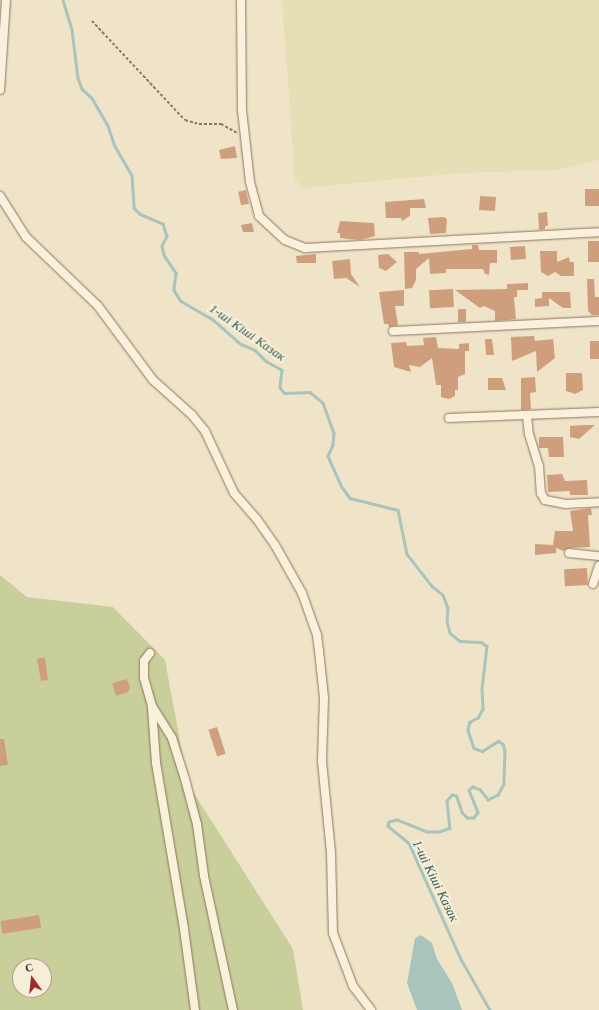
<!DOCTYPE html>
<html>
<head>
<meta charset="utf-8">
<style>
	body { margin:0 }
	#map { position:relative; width:599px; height:1010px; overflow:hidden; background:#f0e4c8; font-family:"Times New Roman",serif }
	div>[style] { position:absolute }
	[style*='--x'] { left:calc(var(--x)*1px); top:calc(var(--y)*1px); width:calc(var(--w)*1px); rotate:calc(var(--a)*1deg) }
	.farmland>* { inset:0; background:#e6deb5 }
	.green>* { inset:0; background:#c9cf9b }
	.water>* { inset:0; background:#a9c4bc }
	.stream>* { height:2.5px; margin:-1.25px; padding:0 1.25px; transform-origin:1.25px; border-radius:1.25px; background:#a9c4bc }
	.building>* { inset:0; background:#cf9f7d; transform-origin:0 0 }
	.path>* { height:1.5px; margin-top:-0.75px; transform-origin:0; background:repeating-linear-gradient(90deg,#8d765c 0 3px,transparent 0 5px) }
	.roads { filter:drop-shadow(0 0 1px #8d765c) drop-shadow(0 0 1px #8d765c) }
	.street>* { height:8px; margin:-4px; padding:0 4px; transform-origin:4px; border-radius:4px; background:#faf1dc }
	span { translate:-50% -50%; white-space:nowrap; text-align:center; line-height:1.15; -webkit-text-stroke:4px #f7eed8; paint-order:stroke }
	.water-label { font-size:13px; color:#2f5d5a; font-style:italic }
	.north { position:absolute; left:12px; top:958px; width:40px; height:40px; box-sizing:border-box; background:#f7eed8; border:1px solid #ada18e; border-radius:50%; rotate:345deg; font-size:11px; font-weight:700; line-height:16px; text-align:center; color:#3d2e20 }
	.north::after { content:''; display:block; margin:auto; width:14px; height:18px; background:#9e2a2b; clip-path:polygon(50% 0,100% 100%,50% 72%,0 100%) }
</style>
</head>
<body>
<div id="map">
	<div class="farmland">
		<i style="clip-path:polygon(282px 0,599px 0,599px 160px,556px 170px,461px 173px,303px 188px,295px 180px)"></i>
	</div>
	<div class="green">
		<i style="clip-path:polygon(evenodd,0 575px,27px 597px,113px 607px,165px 660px,188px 784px,293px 949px,303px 1010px,0 1010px,0 575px,20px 966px,44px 966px,44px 990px,20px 990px,20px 966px)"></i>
	</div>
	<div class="water">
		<i style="clip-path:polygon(421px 935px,432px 943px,437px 959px,452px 983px,462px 1010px,417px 1010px,407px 983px,415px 938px)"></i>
	</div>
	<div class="stream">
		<i style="--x:63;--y:0;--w:31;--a:73"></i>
		<i style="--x:72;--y:30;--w:48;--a:82.9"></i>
		<i style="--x:78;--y:78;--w:12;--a:70"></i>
		<i style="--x:82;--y:89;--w:13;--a:42"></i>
		<i style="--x:92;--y:98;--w:32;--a:60"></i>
		<i style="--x:108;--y:126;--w:21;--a:71"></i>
		<i style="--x:115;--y:146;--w:34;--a:60"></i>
		<i style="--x:132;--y:176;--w:32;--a:86"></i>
		<i style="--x:134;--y:208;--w:8;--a:45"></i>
		<i style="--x:140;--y:214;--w:25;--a:23"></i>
		<i style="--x:163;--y:224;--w:13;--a:72"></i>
		<i style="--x:167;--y:236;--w:11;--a:117"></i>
		<i style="--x:162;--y:246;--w:9;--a:77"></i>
		<i style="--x:164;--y:255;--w:22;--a:56"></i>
		<i style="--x:176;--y:273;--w:17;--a:97"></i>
		<i style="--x:174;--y:290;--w:13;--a:58"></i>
		<i style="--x:181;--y:301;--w:34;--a:30"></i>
		<i style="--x:211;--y:318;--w:40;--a:41"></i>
		<i style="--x:241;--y:344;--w:15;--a:23"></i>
		<i style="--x:255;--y:350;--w:16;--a:45"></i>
		<i style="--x:266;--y:361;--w:18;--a:29"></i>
		<i style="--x:282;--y:370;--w:17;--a:97"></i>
		<i style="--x:280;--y:387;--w:7;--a:56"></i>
		<i style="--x:284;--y:393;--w:26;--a:-2"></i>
		<i style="--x:310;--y:392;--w:17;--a:40"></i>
		<i style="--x:323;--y:403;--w:32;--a:70"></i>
		<i style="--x:334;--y:433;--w:12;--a:95"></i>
		<i style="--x:333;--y:445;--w:12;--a:114"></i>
		<i style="--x:328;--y:456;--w:34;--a:66"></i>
		<i style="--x:342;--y:487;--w:14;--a:54"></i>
		<i style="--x:350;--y:498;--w:49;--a:14"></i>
		<i style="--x:398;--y:510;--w:45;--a:78.4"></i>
		<i style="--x:407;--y:554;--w:41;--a:52"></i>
		<i style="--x:432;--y:586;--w:14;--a:39"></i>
		<i style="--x:443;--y:595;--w:14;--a:69"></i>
		<i style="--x:448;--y:608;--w:13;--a:94"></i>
		<i style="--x:447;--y:621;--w:12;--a:76"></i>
		<i style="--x:450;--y:633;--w:13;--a:39"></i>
		<i style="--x:460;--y:641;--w:21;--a:3"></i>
		<i style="--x:481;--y:642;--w:7;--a:34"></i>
		<i style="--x:487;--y:646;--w:43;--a:96.6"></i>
		<i style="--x:482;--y:689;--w:20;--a:87"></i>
		<i style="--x:483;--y:709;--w:10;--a:119"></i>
		<i style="--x:478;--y:718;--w:9;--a:153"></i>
		<i style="--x:470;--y:722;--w:8;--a:104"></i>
		<i style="--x:468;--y:730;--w:19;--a:72"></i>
		<i style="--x:474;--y:748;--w:9;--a:21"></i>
		<i style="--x:482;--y:751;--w:19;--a:-32"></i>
		<i style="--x:498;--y:741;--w:6;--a:31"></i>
		<i style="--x:503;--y:744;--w:7;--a:74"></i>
		<i style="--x:505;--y:751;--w:33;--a:92"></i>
		<i style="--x:504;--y:784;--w:13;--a:119"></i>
		<i style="--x:498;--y:795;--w:11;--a:153"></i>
		<i style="--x:488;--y:800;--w:13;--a:-129"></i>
		<i style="--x:480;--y:790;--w:8;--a:-157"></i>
		<i style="--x:473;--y:787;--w:5;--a:143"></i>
		<i style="--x:469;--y:790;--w:24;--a:68"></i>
		<i style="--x:478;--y:812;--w:7;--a:124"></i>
		<i style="--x:474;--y:818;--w:7;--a:180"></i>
		<i style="--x:467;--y:818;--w:7;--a:-135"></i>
		<i style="--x:462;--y:813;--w:18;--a:-109"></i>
		<i style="--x:456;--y:796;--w:4;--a:-166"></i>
		<i style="--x:452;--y:795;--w:8;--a:130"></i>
		<i style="--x:447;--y:801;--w:27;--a:84"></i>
		<i style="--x:450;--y:828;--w:12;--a:160"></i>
		<i style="--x:439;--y:832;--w:12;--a:180"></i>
		<i style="--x:427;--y:832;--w:32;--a:-158"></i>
		<i style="--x:397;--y:820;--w:8;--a:166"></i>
		<i style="--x:389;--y:822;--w:4;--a:104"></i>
		<i style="--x:388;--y:826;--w:27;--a:39"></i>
		<i style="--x:409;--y:843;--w:127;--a:65.9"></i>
		<i style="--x:461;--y:959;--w:59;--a:60.4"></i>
	</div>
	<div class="building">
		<i style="clip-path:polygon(235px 146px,237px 158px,221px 159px,219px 150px)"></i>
		<i style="left:599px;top:189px;width:17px;height:14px;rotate:90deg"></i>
		<i style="left:246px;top:190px;width:14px;height:8px;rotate:78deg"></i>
		<i style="left:480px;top:196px;width:16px;height:14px;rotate:4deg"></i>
		<i style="clip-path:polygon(424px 199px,426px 208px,410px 208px,410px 216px,402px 221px,401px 218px,386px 218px,385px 202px)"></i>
		<i style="clip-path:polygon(547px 212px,548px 226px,545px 226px,545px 229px,539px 230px,538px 213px)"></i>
		<i style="clip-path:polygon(444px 217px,447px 219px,446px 233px,430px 234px,428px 218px)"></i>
		<i style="clip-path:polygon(340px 221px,374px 223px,375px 236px,360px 240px,340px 238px,340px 233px,337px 233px)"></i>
		<i style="clip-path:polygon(252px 223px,254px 232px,243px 232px,241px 225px)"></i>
		<i style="left:588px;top:241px;width:11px;height:21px"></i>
		<i style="clip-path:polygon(472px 245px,478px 245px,479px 250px,497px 250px,497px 263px,490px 263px,489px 275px,485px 274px,483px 269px,446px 269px,446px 273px,430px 274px,429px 258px,416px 269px,416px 280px,412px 288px,405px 289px,404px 252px,419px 252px,419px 254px,472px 249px)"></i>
		<i style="left:525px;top:246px;width:13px;height:15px;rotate:86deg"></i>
		<i style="clip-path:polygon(540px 251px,557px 251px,557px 262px,569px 257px,570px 262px,574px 262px,574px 276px,561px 276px,555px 272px,548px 276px,541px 272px)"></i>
		<i style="clip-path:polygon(316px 254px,316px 263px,297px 263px,296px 256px)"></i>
		<i style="clip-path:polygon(388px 254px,397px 262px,386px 271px,379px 268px,378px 255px)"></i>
		<i style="clip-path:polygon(350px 259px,351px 274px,360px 287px,346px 278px,334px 279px,332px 261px)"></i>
		<i style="clip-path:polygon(587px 279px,594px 279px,595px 297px,599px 297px,599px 315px,592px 315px,588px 311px)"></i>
		<i style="clip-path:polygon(528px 283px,528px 290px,517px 290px,517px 297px,514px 297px,516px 319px,495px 321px,495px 311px,484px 306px,480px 308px,455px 290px,507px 289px,507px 284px)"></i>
		<i style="left:453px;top:289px;width:18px;height:24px;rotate:87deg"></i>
		<i style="clip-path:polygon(404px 290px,404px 306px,395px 306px,398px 325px,389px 327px,388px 324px,384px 324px,379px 292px)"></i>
		<i style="clip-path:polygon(542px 292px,570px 292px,571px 308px,563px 308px,549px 298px,549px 306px,535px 307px,535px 299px,542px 298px)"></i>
		<i style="left:458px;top:309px;width:8px;height:13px"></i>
		<i style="clip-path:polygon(534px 336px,535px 341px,553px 339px,555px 358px,537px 372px,536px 351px,512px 361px,511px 337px)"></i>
		<i style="clip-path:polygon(436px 337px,438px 348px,459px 349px,459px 344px,469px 343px,469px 351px,465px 351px,465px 374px,458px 377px,458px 390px,455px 390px,455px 396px,449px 399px,441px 397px,441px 385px,436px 385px,432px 358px,420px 367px,409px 365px,411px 372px,394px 367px,391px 343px,406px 342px,407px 346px,424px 345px,423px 338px)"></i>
		<i style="clip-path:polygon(485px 339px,492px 339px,494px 355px,486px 355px)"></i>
		<i style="left:590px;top:341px;width:9px;height:18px"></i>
		<i style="clip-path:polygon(566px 373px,582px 373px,583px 390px,575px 394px,566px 391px)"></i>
		<i style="clip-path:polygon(535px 377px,536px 392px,530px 393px,531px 409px,521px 410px,521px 378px)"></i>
		<i style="clip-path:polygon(488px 378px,502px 378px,506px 390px,488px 390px)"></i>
		<i style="clip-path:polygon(583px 425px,595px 425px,579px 439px,570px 437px,570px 426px)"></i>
		<i style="clip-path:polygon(539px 437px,563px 437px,564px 457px,549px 457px,548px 448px,539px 448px)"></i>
		<i style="clip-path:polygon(562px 474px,565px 481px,587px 480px,588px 495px,570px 495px,570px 491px,548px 492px,547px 475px)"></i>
		<i style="clip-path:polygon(591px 508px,592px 515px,588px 515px,590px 547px,569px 548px,564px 551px,556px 548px,556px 553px,535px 555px,535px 544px,553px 545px,555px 531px,573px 531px,570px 511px)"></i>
		<i style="left:587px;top:568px;width:17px;height:23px;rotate:87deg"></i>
		<i style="clip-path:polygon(45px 657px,48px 680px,41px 681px,37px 659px)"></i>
		<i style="clip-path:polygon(127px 679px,130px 688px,128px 692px,116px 696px,112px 683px)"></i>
		<i style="left:217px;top:727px;width:28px;height:9px;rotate:72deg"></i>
		<i style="clip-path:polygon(0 739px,4px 739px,8px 765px,0 766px)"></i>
		<i style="left:39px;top:915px;width:13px;height:39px;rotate:81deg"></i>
	</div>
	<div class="path">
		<i style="--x:92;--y:21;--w:136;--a:46.8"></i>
		<i style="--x:185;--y:120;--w:15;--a:16"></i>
		<i style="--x:199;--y:124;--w:22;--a:0"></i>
		<i style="--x:221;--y:124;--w:18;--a:29"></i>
	</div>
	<div class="roads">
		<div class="street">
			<i style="--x:241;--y:0;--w:110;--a:89.5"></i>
			<i style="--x:242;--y:110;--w:72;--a:83.7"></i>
			<i style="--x:250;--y:182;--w:35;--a:75"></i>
			<i style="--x:259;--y:216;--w:35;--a:43"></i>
			<i style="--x:285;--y:240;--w:22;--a:22"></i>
			<i style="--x:305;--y:248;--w:294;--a:-3.1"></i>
			<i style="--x:0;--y:90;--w:90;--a:-86.2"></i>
			<i style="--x:0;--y:196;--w:49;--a:57.6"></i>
			<i style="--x:26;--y:237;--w:100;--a:43.8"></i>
			<i style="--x:98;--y:306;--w:92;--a:53.4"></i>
			<i style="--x:153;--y:380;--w:52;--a:41.9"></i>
			<i style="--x:192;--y:415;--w:21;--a:51"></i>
			<i style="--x:205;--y:431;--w:68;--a:64.9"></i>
			<i style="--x:234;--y:493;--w:33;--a:49"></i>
			<i style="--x:256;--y:518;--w:33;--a:55"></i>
			<i style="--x:275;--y:545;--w:55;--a:60.6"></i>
			<i style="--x:302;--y:593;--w:45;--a:70.3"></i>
			<i style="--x:317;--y:635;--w:16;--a:83"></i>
			<i style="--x:319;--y:651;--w:47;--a:83.9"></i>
			<i style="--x:324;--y:698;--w:63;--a:91.8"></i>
			<i style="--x:322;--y:761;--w:92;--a:84.4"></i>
			<i style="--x:331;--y:853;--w:80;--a:88.6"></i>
			<i style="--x:333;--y:933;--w:57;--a:69.3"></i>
			<i style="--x:353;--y:986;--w:30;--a:53"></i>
			<i style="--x:393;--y:331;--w:206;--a:-2.8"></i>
			<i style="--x:527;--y:416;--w:18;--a:84"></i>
			<i style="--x:529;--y:434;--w:34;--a:73"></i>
			<i style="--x:539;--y:466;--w:27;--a:86"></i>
			<i style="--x:541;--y:493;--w:8;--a:60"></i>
			<i style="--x:545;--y:500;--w:21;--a:11"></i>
			<i style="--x:566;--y:504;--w:33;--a:-3"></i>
			<i style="--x:449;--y:418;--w:150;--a:-2.3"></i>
			<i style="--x:569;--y:553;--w:30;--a:6"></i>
			<i style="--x:593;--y:584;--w:19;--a:-72"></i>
			<i style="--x:150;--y:653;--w:10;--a:127"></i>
			<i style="--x:144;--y:661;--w:17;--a:90"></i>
			<i style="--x:144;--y:678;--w:29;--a:74"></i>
			<i style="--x:152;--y:706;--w:38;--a:58"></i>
			<i style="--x:172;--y:738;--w:43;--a:72.4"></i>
			<i style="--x:185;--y:779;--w:47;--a:75.1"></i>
			<i style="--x:197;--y:824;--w:52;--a:82.3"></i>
			<i style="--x:204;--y:876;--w:137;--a:77.8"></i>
			<i style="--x:152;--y:708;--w:55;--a:85.8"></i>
			<i style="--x:156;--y:763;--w:168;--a:80.4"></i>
			<i style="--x:184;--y:929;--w:82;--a:82.3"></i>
		</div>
	</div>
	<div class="water-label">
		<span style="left:247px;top:333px;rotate:35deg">1-ші Кіші Казак</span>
		<span style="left:435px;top:881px;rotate:64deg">1-ші Кіші Казак</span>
	</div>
	<div class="north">С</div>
</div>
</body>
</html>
